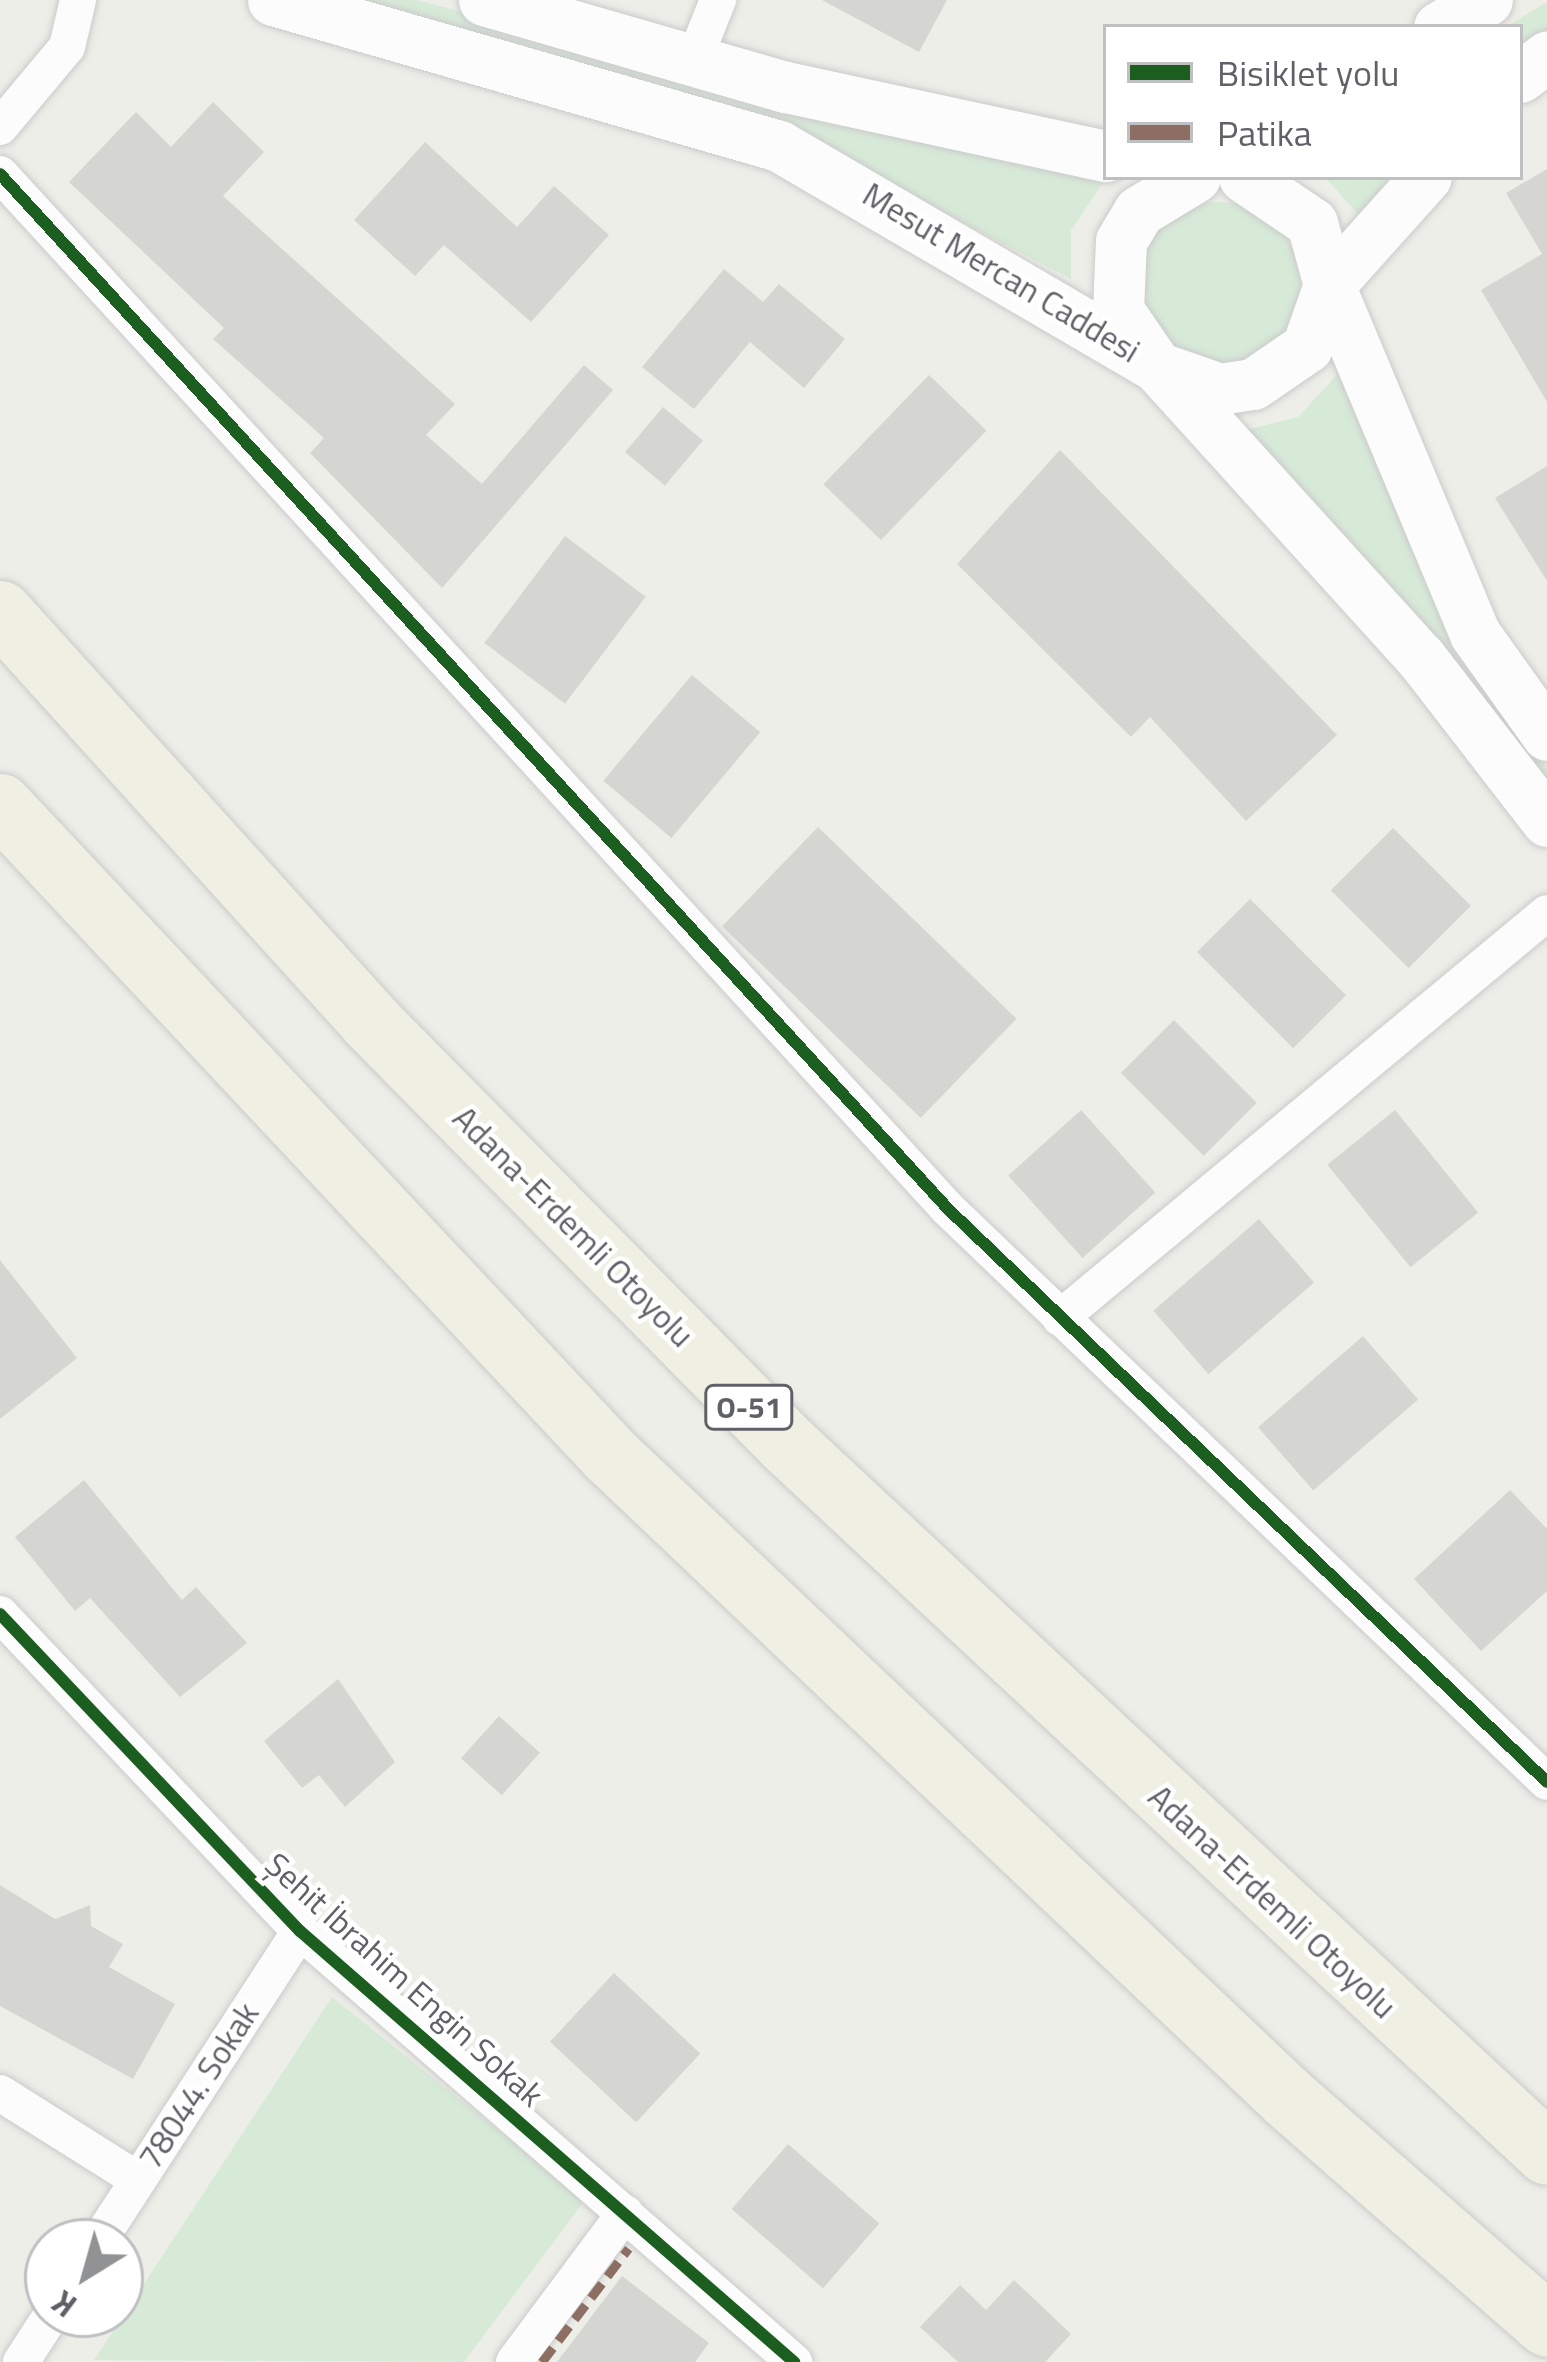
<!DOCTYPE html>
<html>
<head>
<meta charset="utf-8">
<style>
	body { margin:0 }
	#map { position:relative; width:1547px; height:2362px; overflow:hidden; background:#eeeee9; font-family:"Titillium Web",sans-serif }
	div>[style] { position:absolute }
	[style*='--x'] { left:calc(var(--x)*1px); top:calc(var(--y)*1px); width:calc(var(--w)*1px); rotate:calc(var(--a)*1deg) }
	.green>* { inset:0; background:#d7ead8 }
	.round { border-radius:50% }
	.building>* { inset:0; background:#d5d5d2; transform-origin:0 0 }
	.roads { filter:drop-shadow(0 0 3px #cbcbcb) drop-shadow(0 0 3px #cbcbcb) }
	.street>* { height:36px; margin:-18px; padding:0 18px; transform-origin:18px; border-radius:18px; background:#fcfcfc }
	.secondary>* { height:51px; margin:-25.5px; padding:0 25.5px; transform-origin:25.5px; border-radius:25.5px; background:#fcfcfc }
	.highway>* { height:63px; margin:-31.5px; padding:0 31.5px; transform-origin:31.5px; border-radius:31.5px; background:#f0efe3 }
	.quiet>* { height:9px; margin-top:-4.5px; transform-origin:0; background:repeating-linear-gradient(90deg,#8d6e63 0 18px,transparent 0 27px) }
	.cycleway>* { height:12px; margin:-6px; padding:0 6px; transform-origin:6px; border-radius:6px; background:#1b5e20 }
	span { translate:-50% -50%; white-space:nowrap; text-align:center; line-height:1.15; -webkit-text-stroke:9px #fff; paint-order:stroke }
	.shield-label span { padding:3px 9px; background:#fff; border:3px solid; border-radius:9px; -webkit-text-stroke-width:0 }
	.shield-label { font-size:30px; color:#5f6167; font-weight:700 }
	.street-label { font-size:33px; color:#5f6167 }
	.legend { position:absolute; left:1103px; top:24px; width:420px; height:156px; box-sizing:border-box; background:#fff; border:3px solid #bfc0c2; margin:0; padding:15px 21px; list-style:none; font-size:36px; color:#5f6167 }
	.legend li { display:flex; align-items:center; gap:24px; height:60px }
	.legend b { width:60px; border:3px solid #bfc0c2 }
	.north { position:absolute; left:24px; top:2218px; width:120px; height:120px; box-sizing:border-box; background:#fff; border:3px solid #bfc0c2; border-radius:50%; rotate:217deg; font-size:33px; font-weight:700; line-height:48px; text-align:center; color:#5f6167 }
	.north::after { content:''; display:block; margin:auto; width:42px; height:54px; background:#919294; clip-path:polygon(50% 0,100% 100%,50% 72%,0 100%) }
</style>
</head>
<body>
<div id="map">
	<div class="green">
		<i style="clip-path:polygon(338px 0,417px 0,1103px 183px,1071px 230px,1071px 279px,771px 122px)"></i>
		<i style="clip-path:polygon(1547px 2px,1547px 39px,1520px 58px,1520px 27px,1506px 27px)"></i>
		<i style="clip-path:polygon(1325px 177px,1402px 177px,1362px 219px)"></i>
		<i class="round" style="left:1138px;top:202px;width:162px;height:162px"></i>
		<i style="clip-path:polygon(1345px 366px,1455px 654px,1547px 768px,1547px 790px,1239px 432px,1298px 417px)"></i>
		<i style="clip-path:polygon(332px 1997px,585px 2200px,464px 2362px,94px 2360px)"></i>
	</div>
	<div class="building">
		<i style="clip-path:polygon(822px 0,947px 0,919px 52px)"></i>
		<i style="clip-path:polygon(213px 102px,264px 152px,223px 196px,455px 404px,426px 435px,482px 484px,584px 365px,613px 390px,442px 588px,310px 453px,324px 438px,213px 339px,224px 328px,69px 182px,136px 112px,171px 147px)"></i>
		<i style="clip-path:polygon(425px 142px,517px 227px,554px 186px,609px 235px,531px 322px,444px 245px,415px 276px,354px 220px)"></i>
		<i style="clip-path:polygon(1547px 169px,1547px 402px,1481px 290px,1542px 254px,1506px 193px)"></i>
		<i style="clip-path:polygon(724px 269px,763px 302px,779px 284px,845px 339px,804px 388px,750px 342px,694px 409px,642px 367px)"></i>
		<i style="left:929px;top:375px;width:80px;height:152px;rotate:44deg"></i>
		<i style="left:663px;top:407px;width:52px;height:59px;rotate:40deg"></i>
		<i style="clip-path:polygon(1060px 450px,1337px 735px,1246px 821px,1150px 717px,1131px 737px,957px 564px)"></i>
		<i style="clip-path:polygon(1547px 466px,1547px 581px,1495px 498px)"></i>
		<i style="left:565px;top:536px;width:101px;height:134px;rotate:37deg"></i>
		<i style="left:692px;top:675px;width:89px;height:138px;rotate:40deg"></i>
		<i style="left:818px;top:827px;width:276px;height:138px;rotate:44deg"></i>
		<i style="left:1393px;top:828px;width:110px;height:88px;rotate:45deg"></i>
		<i style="left:1250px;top:899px;width:136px;height:75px;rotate:45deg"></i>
		<i style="left:1174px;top:1020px;width:117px;height:75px;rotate:45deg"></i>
		<i style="left:1081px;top:1110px;width:111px;height:98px;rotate:48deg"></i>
		<i style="left:1395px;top:1110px;width:132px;height:87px;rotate:51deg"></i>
		<i style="left:1259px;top:1219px;width:84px;height:140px;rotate:49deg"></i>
		<i style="clip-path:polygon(0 1260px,77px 1358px,0 1419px)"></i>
		<i style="left:1363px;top:1336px;width:84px;height:139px;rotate:49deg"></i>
		<i style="clip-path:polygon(84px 1480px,182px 1600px,196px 1587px,247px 1643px,180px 1697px,90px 1598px,75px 1611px,15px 1537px)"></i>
		<i style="clip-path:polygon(1510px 1490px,1547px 1529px,1547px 1591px,1481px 1651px,1414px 1579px)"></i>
		<i style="clip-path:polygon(338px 1679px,395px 1762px,345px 1807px,319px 1775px,302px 1788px,264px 1741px)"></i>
		<i style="left:499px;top:1716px;width:55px;height:57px;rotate:42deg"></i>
		<i style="clip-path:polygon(0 1885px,55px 1919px,90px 1905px,91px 1926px,123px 1944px,109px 1967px,175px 2004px,133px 2079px,0 2006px)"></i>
		<i style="left:614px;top:1973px;width:118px;height:94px;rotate:43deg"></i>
		<i style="left:788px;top:2144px;width:121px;height:86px;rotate:41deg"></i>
		<i style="clip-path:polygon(622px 2276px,709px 2343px,695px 2362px,557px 2362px)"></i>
		<i style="clip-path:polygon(1014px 2280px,1071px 2334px,1045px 2362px,958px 2362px,920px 2327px,960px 2285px,986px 2310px)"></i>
	</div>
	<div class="roads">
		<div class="street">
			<i style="--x:694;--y:60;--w:65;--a:-68.2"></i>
			<i style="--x:0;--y:127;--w:104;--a:-50.1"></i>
			<i style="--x:67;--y:47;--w:48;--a:-76.8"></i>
			<i style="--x:0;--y:174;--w:1402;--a:47.51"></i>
			<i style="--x:947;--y:1208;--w:830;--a:43.73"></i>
			<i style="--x:1060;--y:1318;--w:633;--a:-39.75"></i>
			<i style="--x:0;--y:1614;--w:436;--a:46.6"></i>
			<i style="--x:300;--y:1931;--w:656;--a:41.1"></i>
			<i style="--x:0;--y:2093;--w:163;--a:32.2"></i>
			<i style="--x:98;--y:2242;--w:371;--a:-57"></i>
			<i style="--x:21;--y:2362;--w:57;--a:-57.1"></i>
			<i style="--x:514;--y:2362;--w:186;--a:-53.3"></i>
		</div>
		<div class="secondary">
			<i style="--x:273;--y:0;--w:527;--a:16.09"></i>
			<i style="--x:779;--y:146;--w:438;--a:30.3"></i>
			<i style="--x:1157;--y:367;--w:393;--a:47.8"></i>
			<i style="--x:1421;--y:658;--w:206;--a:52.3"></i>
			<i style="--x:484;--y:0;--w:314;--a:16.1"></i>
			<i style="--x:786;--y:87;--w:327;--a:12.2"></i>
			<i style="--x:1439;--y:27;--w:55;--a:-29.4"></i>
			<i style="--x:1520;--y:77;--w:34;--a:-37"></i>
			<i style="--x:1195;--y:177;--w:66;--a:148.7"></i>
			<i style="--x:1139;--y:211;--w:35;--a:121"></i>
			<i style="--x:1121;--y:241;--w:69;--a:92.5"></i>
			<i style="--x:1118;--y:310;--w:69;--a:55.6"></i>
			<i style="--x:1157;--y:367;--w:67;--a:19.2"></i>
			<i style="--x:1220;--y:389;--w:33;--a:-9"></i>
			<i style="--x:1253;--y:384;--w:65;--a:-34.4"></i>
			<i style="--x:1307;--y:347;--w:66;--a:-70.5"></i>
			<i style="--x:1329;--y:285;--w:64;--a:-105.3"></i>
			<i style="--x:1312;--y:223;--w:82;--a:-145.9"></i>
			<i style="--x:1329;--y:285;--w:378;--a:67.3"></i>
			<i style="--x:1475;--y:634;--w:124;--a:54.5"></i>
			<i style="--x:1329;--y:285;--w:145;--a:-48.1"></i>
		</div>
		<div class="highway">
			<i style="--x:0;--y:612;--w:554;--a:47.85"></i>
			<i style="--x:372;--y:1023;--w:591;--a:45.41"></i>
			<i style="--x:787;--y:1444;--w:1039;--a:43.01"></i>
			<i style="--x:0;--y:805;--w:893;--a:46.82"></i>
			<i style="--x:611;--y:1456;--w:933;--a:43.48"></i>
			<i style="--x:1288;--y:2098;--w:344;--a:41.2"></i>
		</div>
	</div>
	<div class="quiet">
		<i style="--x:542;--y:2362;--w:143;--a:-52.7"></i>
	</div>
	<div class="cycleway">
		<i style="--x:0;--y:174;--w:1402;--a:47.51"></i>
		<i style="--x:947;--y:1208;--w:830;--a:43.73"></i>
		<i style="--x:0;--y:1614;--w:436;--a:46.6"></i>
		<i style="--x:300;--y:1931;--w:656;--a:41.1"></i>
	</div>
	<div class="shield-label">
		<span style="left:749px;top:1407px">O-51</span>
	</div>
	<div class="street-label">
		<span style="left:1001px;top:273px;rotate:31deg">Mesut Mercan Caddesi</span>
		<span style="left:573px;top:1227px;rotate:45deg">Adana-Erdemli Otoyolu</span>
		<span style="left:1272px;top:1902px;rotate:43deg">Adana-Erdemli Otoyolu</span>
		<span style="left:404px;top:1980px;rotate:42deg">Şehit İbrahim Engin Sokak</span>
		<span style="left:199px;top:2086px;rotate:-57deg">78044. Sokak</span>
	</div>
	<ul class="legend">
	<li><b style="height:15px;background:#1b5e20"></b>Bisiklet yolu</li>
	<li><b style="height:15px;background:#8d6e63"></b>Patika</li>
	</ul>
	<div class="north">K</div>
</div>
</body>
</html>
